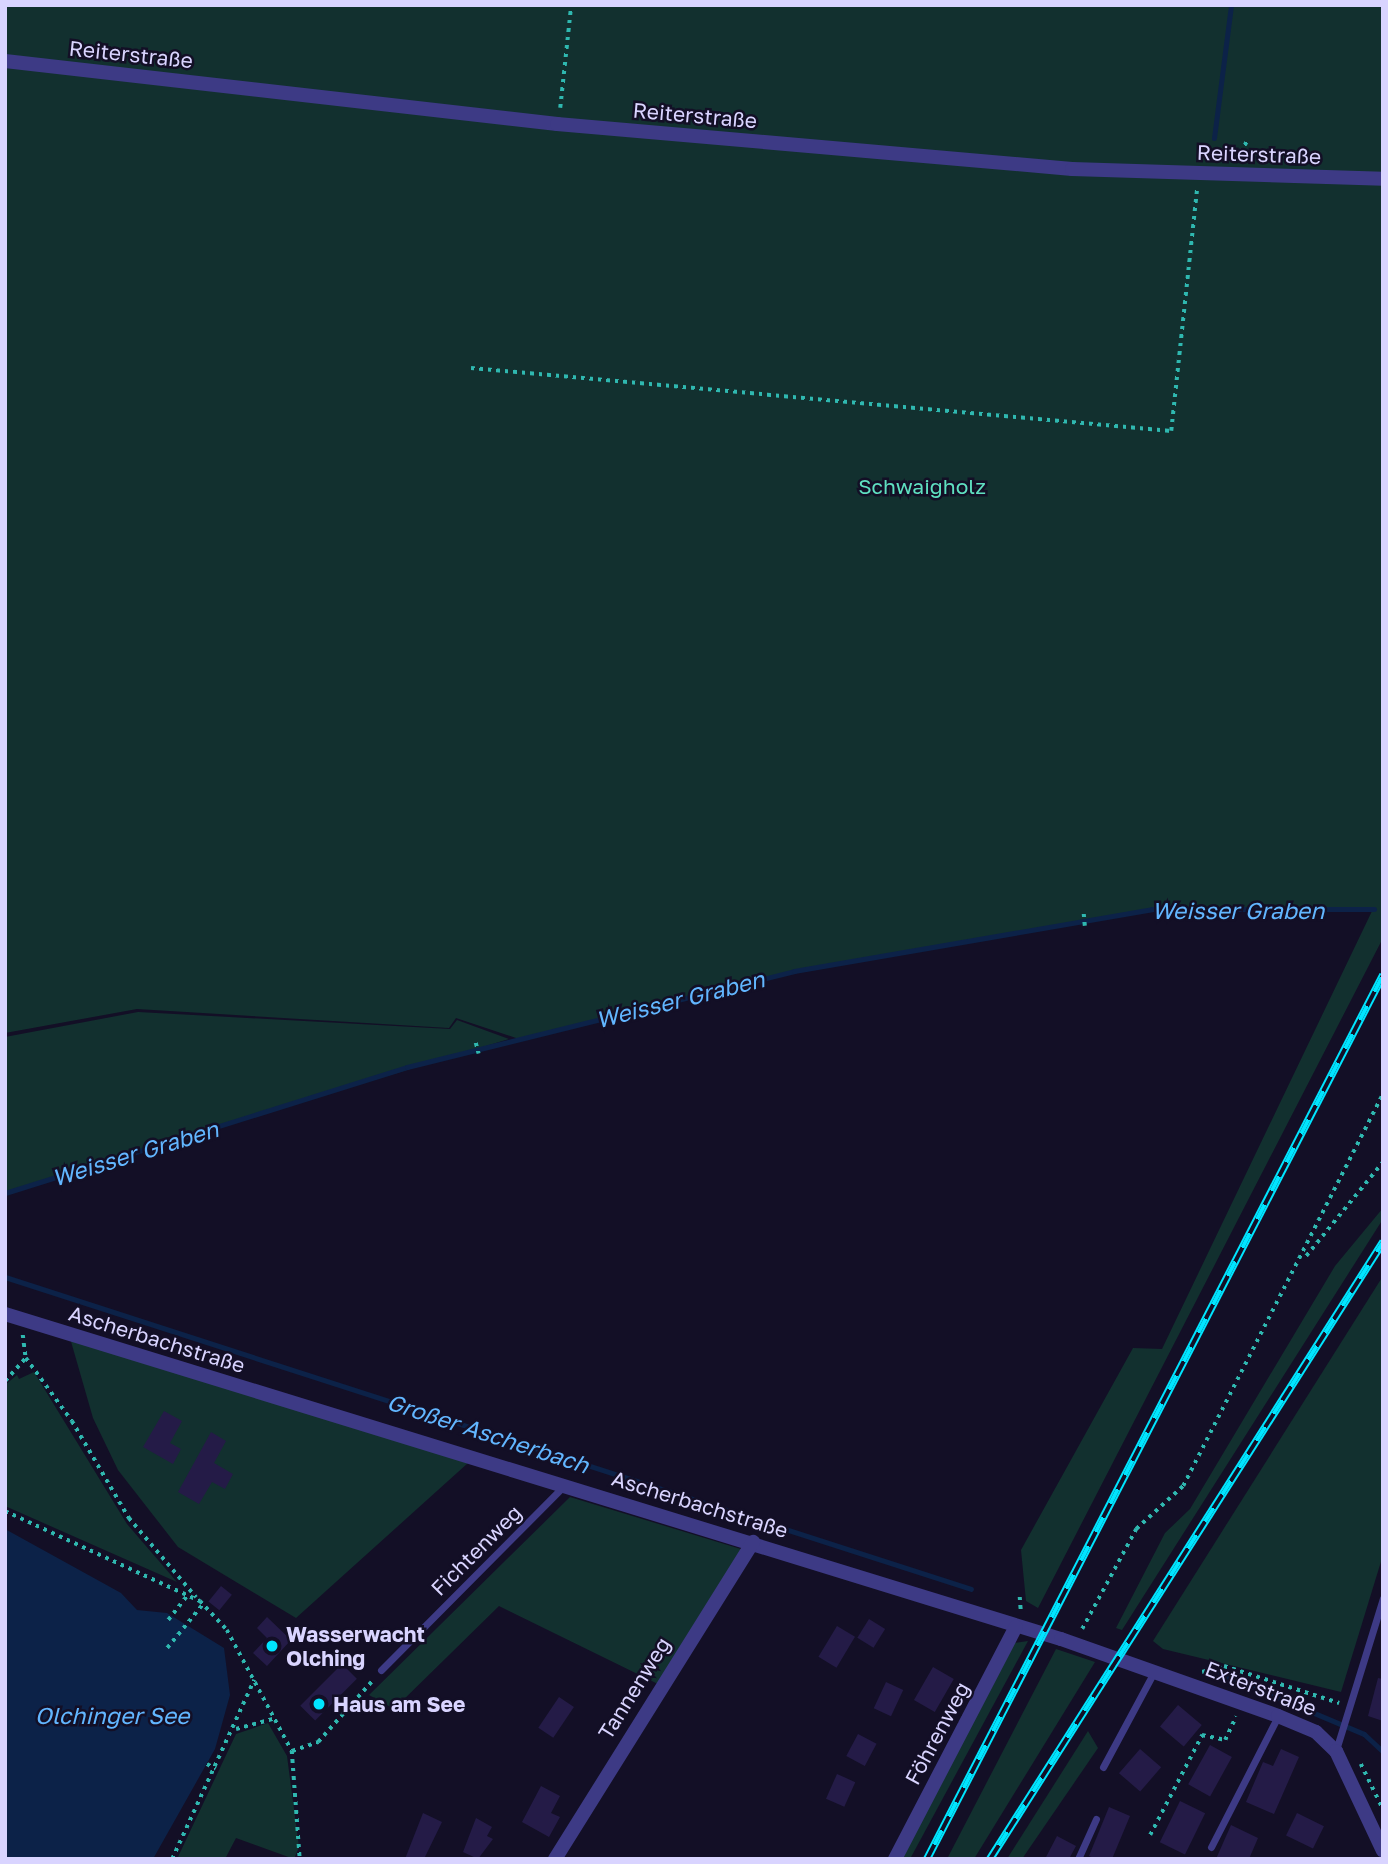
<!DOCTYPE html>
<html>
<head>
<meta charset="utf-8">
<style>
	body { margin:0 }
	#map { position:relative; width:1388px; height:1864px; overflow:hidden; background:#130f26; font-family:"Golos Text",sans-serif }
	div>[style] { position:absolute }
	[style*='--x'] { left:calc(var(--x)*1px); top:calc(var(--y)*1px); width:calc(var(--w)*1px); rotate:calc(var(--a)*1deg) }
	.green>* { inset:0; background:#12302f }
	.water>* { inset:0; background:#0c2248 }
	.stream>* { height:5px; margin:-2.5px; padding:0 2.5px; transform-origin:2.5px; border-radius:2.5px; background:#0c2248 }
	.building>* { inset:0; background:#241b47; transform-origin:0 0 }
	.path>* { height:3.5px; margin-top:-1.75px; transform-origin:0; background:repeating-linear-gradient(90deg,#2fb8b0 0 3.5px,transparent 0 8.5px) }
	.lane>* { height:7px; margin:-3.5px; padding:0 3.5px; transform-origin:3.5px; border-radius:3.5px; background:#3d3a85 }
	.street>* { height:14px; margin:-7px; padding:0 7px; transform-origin:7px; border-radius:7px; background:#3d3a85 }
	.rail>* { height:8px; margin-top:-4px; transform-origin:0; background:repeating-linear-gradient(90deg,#130f26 0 16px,#00e5ff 0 32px); box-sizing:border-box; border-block:2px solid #00e5ff }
	.dots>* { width:19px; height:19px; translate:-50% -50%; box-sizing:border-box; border:4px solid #130f26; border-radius:50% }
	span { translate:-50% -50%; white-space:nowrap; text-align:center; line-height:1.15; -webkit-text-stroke:5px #130f26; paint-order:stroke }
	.street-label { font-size:21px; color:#d9d4ff }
	.park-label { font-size:21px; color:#5fe0c0 }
	.poi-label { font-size:21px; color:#d9d4ff; font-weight:700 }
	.left { translate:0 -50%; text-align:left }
	.water-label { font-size:23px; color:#62b6ff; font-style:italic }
	.frame { position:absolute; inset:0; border:7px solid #d9d4ff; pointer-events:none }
</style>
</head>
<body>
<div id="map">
	<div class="green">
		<i style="clip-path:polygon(5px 5px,1383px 5px,1383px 938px,1038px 1608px,1026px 1601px,1021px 1550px,1133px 1348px,1162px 1349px,1373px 909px,1151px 909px,794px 971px,519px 1039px,456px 1018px,449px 1028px,137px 1009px,5px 1033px)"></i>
		<i style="clip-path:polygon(138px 1012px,450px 1029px,457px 1020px,509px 1039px,5px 1192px,5px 1037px)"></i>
		<i style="clip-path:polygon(1383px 1208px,1383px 1219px,1122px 1630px,1116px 1628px,1165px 1533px,1190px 1509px,1335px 1266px)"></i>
		<i style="clip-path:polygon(1383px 1276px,1383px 1555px,1341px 1692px,1163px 1649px,1153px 1641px)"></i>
		<i style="clip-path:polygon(70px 1338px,468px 1463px,296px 1618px,178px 1547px,118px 1470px,93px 1418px)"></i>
		<i style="clip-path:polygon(34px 1372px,127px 1524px,177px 1582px,5px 1506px,5px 1385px,17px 1375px,19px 1379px)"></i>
		<i style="clip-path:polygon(570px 1497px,744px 1550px,660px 1685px,499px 1606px,394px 1709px,369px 1695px)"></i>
		<i style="clip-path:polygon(1028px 1641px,910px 1859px,900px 1859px,1014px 1643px)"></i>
		<i style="clip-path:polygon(1056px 1649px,1095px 1662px,974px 1859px,947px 1859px)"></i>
		<i style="clip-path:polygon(268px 1723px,287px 1756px,299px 1847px,294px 1859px,236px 1838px,225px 1859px,177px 1859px,236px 1734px)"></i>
		<i style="clip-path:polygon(1088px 1731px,1098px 1748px,1022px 1859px,1007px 1859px)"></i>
	</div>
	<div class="water">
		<i style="clip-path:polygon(5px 1529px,121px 1593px,137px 1610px,167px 1613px,224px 1648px,230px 1695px,215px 1749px,153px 1859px,5px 1859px)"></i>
	</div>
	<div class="stream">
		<i style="--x:1214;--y:138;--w:134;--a:-82.7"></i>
		<i style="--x:5;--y:1193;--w:421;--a:-17.4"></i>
		<i style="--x:407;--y:1067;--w:399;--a:-13.9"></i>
		<i style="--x:794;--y:971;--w:363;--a:-9.8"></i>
		<i style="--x:1152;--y:909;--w:222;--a:0"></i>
		<i style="--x:5;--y:1277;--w:1015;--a:17.9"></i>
		<i style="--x:1219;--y:1673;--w:157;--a:22.8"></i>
		<i style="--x:1364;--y:1734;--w:26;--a:43"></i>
	</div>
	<div class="building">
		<i style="clip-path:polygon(164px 1411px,182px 1421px,170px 1443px,181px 1449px,173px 1464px,143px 1447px)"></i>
		<i style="clip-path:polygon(211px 1432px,226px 1441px,214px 1463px,233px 1474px,225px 1489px,212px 1482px,199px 1504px,178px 1492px)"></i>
		<i style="left:221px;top:1586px;width:14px;height:20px;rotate:39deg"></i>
		<i style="clip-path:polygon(267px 1617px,291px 1640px,267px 1666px,253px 1653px,267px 1638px,257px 1628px)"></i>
		<i style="left:869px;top:1619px;width:19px;height:22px;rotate:32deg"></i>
		<i style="left:837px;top:1626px;width:21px;height:36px;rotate:31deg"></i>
		<i style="left:342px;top:1664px;width:21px;height:59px;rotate:45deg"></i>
		<i style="left:933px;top:1667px;width:24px;height:38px;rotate:30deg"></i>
		<i style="clip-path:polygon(1378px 1678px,1383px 1679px,1383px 1721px,1368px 1716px)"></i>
		<i style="left:886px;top:1682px;width:19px;height:29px;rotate:25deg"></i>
		<i style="left:559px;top:1697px;width:18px;height:37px;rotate:34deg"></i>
		<i style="left:1178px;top:1705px;width:31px;height:28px;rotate:40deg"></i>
		<i style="left:858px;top:1734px;width:21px;height:25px;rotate:28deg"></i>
		<i style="left:1210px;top:1745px;width:25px;height:45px;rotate:29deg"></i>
		<i style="left:1140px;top:1749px;width:28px;height:32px;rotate:41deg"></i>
		<i style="clip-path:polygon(1281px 1749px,1299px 1757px,1274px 1814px,1246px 1802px,1263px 1762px,1273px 1766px)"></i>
		<i style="left:837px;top:1774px;width:20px;height:27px;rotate:24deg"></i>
		<i style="clip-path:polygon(541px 1786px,560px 1796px,551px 1813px,560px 1817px,549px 1837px,522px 1822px)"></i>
		<i style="left:1180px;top:1801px;width:28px;height:46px;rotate:26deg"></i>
		<i style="clip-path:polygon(1109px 1807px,1130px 1816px,1112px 1859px,1096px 1859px,1089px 1856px)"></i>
		<i style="clip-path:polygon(423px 1813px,442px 1822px,424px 1859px,405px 1859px)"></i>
		<i style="left:1297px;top:1813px;width:30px;height:25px;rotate:26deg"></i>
		<i style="clip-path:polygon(476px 1818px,492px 1827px,487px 1836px,493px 1839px,478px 1859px,463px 1852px)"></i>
		<i style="clip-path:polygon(1231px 1825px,1258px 1838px,1249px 1859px,1216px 1859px)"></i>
		<i style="clip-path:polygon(1057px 1836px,1076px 1846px,1069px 1859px,1045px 1859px)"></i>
	</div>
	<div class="path">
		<i style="--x:560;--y:108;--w:104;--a:-83.9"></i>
		<i style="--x:1236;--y:160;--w:24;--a:-60"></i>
		<i style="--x:471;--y:368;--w:703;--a:5.14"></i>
		<i style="--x:1171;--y:431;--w:243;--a:-83.9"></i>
		<i style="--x:1084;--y:914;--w:12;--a:85"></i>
		<i style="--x:476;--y:1043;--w:11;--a:75"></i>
		<i style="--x:1306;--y:1256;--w:122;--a:-50.7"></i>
		<i style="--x:23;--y:1335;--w:23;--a:83"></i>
		<i style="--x:26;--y:1358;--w:78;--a:53.9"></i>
		<i style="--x:72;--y:1421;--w:113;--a:59.6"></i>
		<i style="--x:129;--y:1518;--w:104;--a:49.7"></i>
		<i style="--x:5;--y:1381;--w:31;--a:-48"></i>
		<i style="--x:5;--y:1511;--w:215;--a:24.8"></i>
		<i style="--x:200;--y:1601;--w:40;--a:47"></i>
		<i style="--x:227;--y:1630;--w:137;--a:61.8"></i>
		<i style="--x:292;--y:1751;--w:28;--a:-19"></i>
		<i style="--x:318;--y:1742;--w:83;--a:-48.4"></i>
		<i style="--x:1020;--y:1597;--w:15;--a:86"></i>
		<i style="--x:168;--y:1620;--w:33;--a:-52"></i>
		<i style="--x:1082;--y:1629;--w:114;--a:-61.6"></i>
		<i style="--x:1136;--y:1529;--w:64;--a:-42.5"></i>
		<i style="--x:1183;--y:1486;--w:440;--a:-63"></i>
		<i style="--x:167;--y:1648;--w:57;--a:-50.7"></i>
		<i style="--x:1202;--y:1672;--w:23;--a:-15"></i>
		<i style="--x:1224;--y:1666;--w:121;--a:17.8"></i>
		<i style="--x:236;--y:1729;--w:41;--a:-15.4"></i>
		<i style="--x:292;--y:1751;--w:108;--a:85.8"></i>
		<i style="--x:207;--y:1764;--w:10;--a:29"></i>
		<i style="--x:1361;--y:1764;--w:50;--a:63.9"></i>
		<i style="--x:1150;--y:1835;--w:113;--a:-62.5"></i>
		<i style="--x:1202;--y:1735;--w:24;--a:12"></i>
		<i style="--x:1225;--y:1740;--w:26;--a:-65"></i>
		<i style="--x:172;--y:1859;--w:197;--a:-65.4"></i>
	</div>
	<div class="lane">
		<i style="--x:381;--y:1670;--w:261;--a:-45.2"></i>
		<i style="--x:1336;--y:1750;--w:159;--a:-72.8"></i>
		<i style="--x:1103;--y:1767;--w:108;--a:-61.8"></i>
		<i style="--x:1211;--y:1847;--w:147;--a:-62.9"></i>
		<i style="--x:1078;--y:1859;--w:44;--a:-65.8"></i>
	</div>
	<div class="street">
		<i style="--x:5;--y:61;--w:556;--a:6.51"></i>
		<i style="--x:557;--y:124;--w:517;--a:4.99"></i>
		<i style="--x:1072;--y:169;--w:311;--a:1.8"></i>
		<i style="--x:5;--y:1314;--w:1105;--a:17.11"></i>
		<i style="--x:1061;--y:1639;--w:230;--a:19.5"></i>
		<i style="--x:1278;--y:1716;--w:41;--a:22.8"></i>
		<i style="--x:1316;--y:1732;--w:28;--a:44"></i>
		<i style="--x:1336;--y:1751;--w:110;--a:64.8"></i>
		<i style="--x:555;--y:1859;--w:374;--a:-58"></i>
		<i style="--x:895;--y:1859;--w:262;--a:-62.5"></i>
	</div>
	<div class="rail">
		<i style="--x:927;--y:1859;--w:995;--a:-62.71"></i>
		<i style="--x:990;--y:1859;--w:732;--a:-57.5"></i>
	</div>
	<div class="dots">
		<i style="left:272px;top:1646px;background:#00e5ff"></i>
		<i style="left:319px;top:1704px;background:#00e5ff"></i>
	</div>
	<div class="street-label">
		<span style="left:131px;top:54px;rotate:6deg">Reiterstraße</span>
		<span style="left:695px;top:115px;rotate:5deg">Reiterstraße</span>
		<span style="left:1259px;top:154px;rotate:2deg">Reiterstraße</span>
		<span style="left:157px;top:1339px;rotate:17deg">Ascherbachstraße</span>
		<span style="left:700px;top:1504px;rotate:17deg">Ascherbachstraße</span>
		<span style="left:476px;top:1550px;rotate:-45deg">Fichtenweg</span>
		<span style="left:634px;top:1688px;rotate:-58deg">Tannenweg</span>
		<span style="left:1261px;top:1688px;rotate:21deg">Exterstraße</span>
		<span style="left:937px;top:1733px;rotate:-62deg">Föhrenweg</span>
	</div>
	<div class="park-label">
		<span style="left:922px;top:486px">Schwaigholz</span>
	</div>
	<div class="poi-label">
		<span class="left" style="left:286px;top:1646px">Wasserwacht<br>Olching</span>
		<span class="left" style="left:333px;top:1704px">Haus am See</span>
	</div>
	<div class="water-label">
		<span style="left:1238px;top:910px">Weisser Graben</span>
		<span style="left:680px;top:999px;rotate:-14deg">Weisser Graben</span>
		<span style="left:135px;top:1153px;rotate:-17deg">Weisser Graben</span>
		<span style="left:488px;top:1433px;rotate:18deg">Großer Ascherbach</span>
		<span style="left:112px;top:1715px">Olchinger See</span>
	</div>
	<div class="frame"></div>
</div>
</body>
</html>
